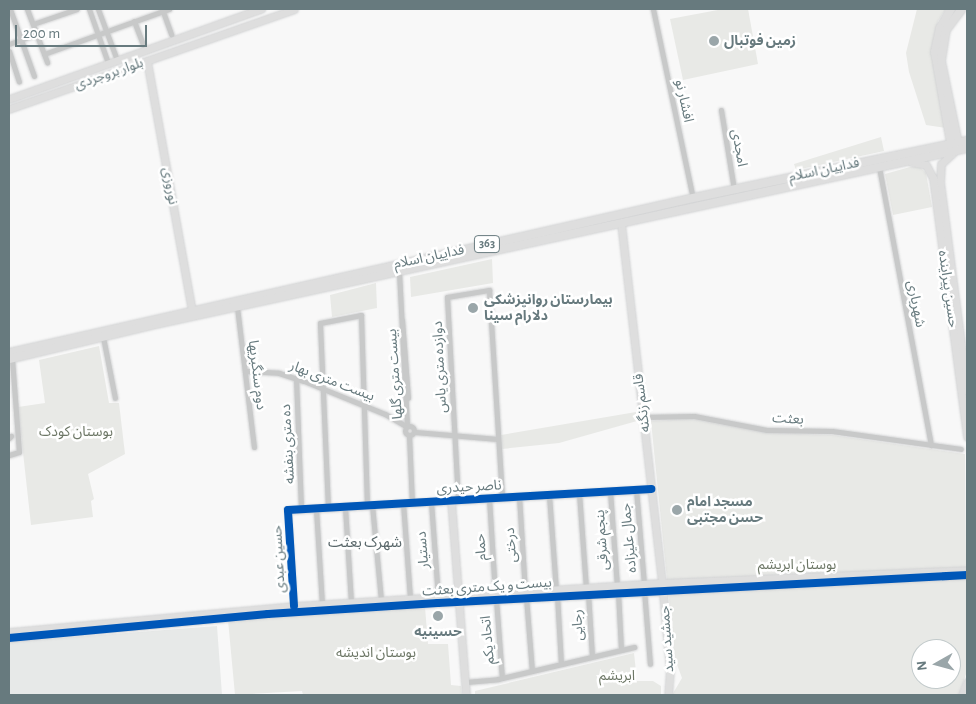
<!DOCTYPE html>
<html>
<head>
<meta charset="utf-8">
<style>
	body { margin:0 }
	#map { position:relative; width:976px; height:704px; overflow:hidden; background:#f8f8f8; font-family:"Alegreya Sans","Noto Sans Arabic",sans-serif }
	div>[style] { position:absolute }
	[style*='--x'] { left:calc(var(--x)*1px); top:calc(var(--y)*1px); width:calc(var(--w)*1px); rotate:calc(var(--a)*1deg) }
	.built>* { inset:0; background:#e7e9e8 }
	.green>* { inset:0; background:#e8e9e6 }
	.roads { filter:drop-shadow(0 0 1px #d2d3d4) drop-shadow(0 0 1px #d2d3d4) }
	.street>* { height:5px; margin:-2.5px; padding:0 2.5px; transform-origin:2.5px; border-radius:2.5px; background:#c8c9c9 }
	.street>.ring { margin:-2.5px; padding:0; box-sizing:content-box; background:none; border:5px solid #c8c9c9; border-radius:50% }
	.secondary>* { height:7px; margin:-3.5px; padding:0 3.5px; transform-origin:3.5px; border-radius:3.5px; background:#dedede }
	.primary>* { height:8px; margin:-4px; padding:0 4px; transform-origin:4px; border-radius:4px; background:#dedede }
	.cycleway>* { height:8px; margin:-4px; padding:0 4px; transform-origin:4px; border-radius:4px; background:#0057b8 }
	.dots>* { width:14px; height:14px; translate:-50% -50%; box-sizing:border-box; border:2px solid #fff; border-radius:50% }
	span { translate:-50% -50%; white-space:nowrap; text-align:center; line-height:1.15; -webkit-text-stroke:5px #fff; paint-order:stroke }
	.shield-label span { padding:1px 4px; background:#fff; border:1px solid; border-radius:4px; -webkit-text-stroke-width:0 }
	.shield-label { font-size:12px; color:#677a7e; font-weight:700 }
	.poi-label { font-size:14px; color:#677a7e; font-weight:700 }
	.left { translate:0 -50%; text-align:left }
	.street-label { font-size:14px; color:#677a7e }
	.park-label { font-size:14px; color:#6d7766 }
	.neighbourhood-label { font-size:15px; color:#59676a }
	.frame { position:absolute; inset:0; border:10px solid #677a7e; pointer-events:none }
	.north { position:absolute; left:911px; top:639px; width:50px; height:50px; box-sizing:border-box; background:#fff; border:1px solid #c2cacb; border-radius:50%; rotate:263deg; font-size:14px; font-weight:700; line-height:20px; text-align:center; color:#677a7e }
	.north::after { content:''; display:block; margin:auto; width:18px; height:22px; background:#9aa6a9; clip-path:polygon(50% 0,100% 100%,50% 72%,0 100%) }
	.scale { position:absolute; left:15px; top:25px; width:132px; height:22px; box-sizing:border-box; border:2px solid #677a7e; border-top:0; padding-left:6px; font-size:15px; line-height:18px; white-space:nowrap; color:#677a7e; -webkit-text-stroke:4px #fff; paint-order:stroke }
</style>
</head>
<body>
<div id="map">
	<div class="built">
		<i style="clip-path:polygon(217px 626px,222px 695px,9px 695px,9px 642px)"></i>
	</div>
	<div class="green">
		<i style="clip-path:polygon(723px 9px,748px 9px,758px 64px,683px 80px,670px 19px)"></i>
		<i style="clip-path:polygon(917px 9px,946px 9px,938px 21px,932px 54px,946px 128px,926px 125px,909px 72px,906px 53px)"></i>
		<i style="clip-path:polygon(881px 137px,884px 151px,796px 170px,794px 164px)"></i>
		<i style="clip-path:polygon(910px 167px,920px 167px,926px 173px,932px 207px,893px 215px,885px 174px)"></i>
		<i style="clip-path:polygon(492px 259px,493px 283px,411px 297px,410px 277px)"></i>
		<i style="clip-path:polygon(376px 283px,377px 308px,332px 317px,330px 295px)"></i>
		<i style="clip-path:polygon(99px 346px,109px 403px,119px 403px,125px 454px,88px 474px,94px 499px,91px 501px,93px 517px,31px 525px,18px 407px,45px 403px,39px 360px)"></i>
		<i style="clip-path:polygon(636px 412px,637px 421px,559px 443px,502px 449px,501px 435px)"></i>
		<i style="clip-path:polygon(evenodd,693px 419px,767px 433px,832px 435px,965px 454px,967px 671px,959px 695px,672px 695px,682px 678px,675px 659px,651px 421px,693px 419px,921px 649px,951px 649px,951px 679px,921px 679px,921px 649px)"></i>
		<i style="clip-path:polygon(425px 607px,428px 644px,448px 644px,451px 685px,461px 686px,462px 695px,303px 695px,302px 691px,235px 695px,228px 620px)"></i>
		<i style="clip-path:polygon(634px 653px,637px 681px,653px 681px,661px 686px,661px 695px,475px 695px,475px 691px)"></i>
	</div>
	<div class="roads">
		<div class="street">
			<i style="--x:10;--y:9;--w:71;--a:70.3"></i>
			<i style="--x:27;--y:9;--w:57;--a:69.3"></i>
			<i style="--x:89;--y:9;--w:57;--a:70.6"></i>
			<i style="--x:98;--y:9;--w:54;--a:69.6"></i>
			<i style="--x:162;--y:9;--w:27;--a:70"></i>
			<i style="--x:653;--y:9;--w:193;--a:78.1"></i>
			<i style="--x:134;--y:21;--w:25;--a:69"></i>
			<i style="--x:33;--y:24;--w:46;--a:-18.8"></i>
			<i style="--x:9;--y:44;--w:30;--a:-20"></i>
			<i style="--x:9;--y:51;--w:32;--a:72"></i>
			<i style="--x:44;--y:54;--w:133;--a:-19.8"></i>
			<i style="--x:721;--y:110;--w:80;--a:80.7"></i>
			<i style="--x:879;--y:167;--w:283;--a:79.4"></i>
			<i style="--x:399;--y:272;--w:154;--a:87"></i>
			<i style="--x:237;--y:307;--w:141;--a:83.1"></i>
			<i style="--x:402;--y:320;--w:78;--a:85.6"></i>
			<i style="--x:103;--y:337;--w:62;--a:78.9"></i>
			<i style="--x:245;--y:371;--w:34;--a:3"></i>
			<i style="--x:279;--y:373;--w:26;--a:18"></i>
			<i style="--x:304;--y:381;--w:87;--a:22.2"></i>
			<i style="--x:385;--y:414;--w:24;--a:30"></i>
			<i style="--x:296;--y:378;--w:131;--a:87.8"></i>
			<i style="--x:643;--y:417;--w:51;--a:-1.1"></i>
			<i style="--x:694;--y:416;--w:74;--a:10.9"></i>
			<i style="--x:767;--y:430;--w:65;--a:0.9"></i>
			<i style="--x:832;--y:431;--w:130;--a:7.9"></i>
			<i class="ring" style="left:405.5px;top:426.5px;width:4px;height:4px"></i>
			<i style="--x:415;--y:432;--w:83;--a:4.8"></i>
			<i style="--x:409;--y:435;--w:68;--a:87.5"></i>
			<i style="--x:9;--y:438;--w:3;--a:-45"></i>
			<i style="--x:9;--y:455;--w:10;--a:-17"></i>
			<i style="--x:19;--y:452;--w:93;--a:-94.3"></i>
			<i style="--x:636;--y:489;--w:95;--a:85.2"></i>
			<i style="--x:610;--y:491;--w:96;--a:85.8"></i>
			<i style="--x:579;--y:493;--w:95;--a:85.8"></i>
			<i style="--x:549;--y:495;--w:95;--a:85.8"></i>
			<i style="--x:519;--y:496;--w:96;--a:86.4"></i>
			<i style="--x:489;--y:498;--w:96;--a:86.4"></i>
			<i style="--x:458;--y:500;--w:203;--a:-93.1"></i>
			<i style="--x:447;--y:297;--w:43;--a:-9.5"></i>
			<i style="--x:489;--y:290;--w:207;--a:86.4"></i>
			<i style="--x:431;--y:502;--w:95;--a:85.8"></i>
			<i style="--x:403;--y:503;--w:96;--a:85.8"></i>
			<i style="--x:372;--y:505;--w:96;--a:84.6"></i>
			<i style="--x:345;--y:507;--w:96;--a:86.4"></i>
			<i style="--x:328;--y:508;--w:185;--a:-92.5"></i>
			<i style="--x:320;--y:323;--w:42;--a:-11"></i>
			<i style="--x:361;--y:315;--w:191;--a:88.2"></i>
			<i style="--x:316;--y:509;--w:96;--a:86.4"></i>
			<i style="--x:288;--y:510;--w:96;--a:86.4"></i>
			<i style="--x:644;--y:590;--w:74;--a:85.4"></i>
			<i style="--x:618;--y:592;--w:57;--a:87"></i>
			<i style="--x:588;--y:593;--w:63;--a:86.4"></i>
			<i style="--x:557;--y:595;--w:69;--a:86.7"></i>
			<i style="--x:526;--y:597;--w:74;--a:85.4"></i>
			<i style="--x:496;--y:599;--w:79;--a:85.7"></i>
			<i style="--x:466;--y:682;--w:32;--a:-5"></i>
			<i style="--x:498;--y:679;--w:140;--a:-13.2"></i>
		</div>
		<div class="secondary">
			<i style="--x:147;--y:61;--w:253;--a:79.8"></i>
			<i style="--x:9;--y:99;--w:268;--a:-19.7"></i>
			<i style="--x:9;--y:109;--w:302;--a:-19.3"></i>
			<i style="--x:955;--y:151;--w:19;--a:137"></i>
			<i style="--x:941;--y:164;--w:18;--a:93"></i>
			<i style="--x:940;--y:182;--w:210;--a:82.6"></i>
			<i style="--x:911;--y:162;--w:15;--a:11"></i>
			<i style="--x:926;--y:165;--w:15;--a:62"></i>
			<i style="--x:933;--y:178;--w:261;--a:82.5"></i>
			<i style="--x:621;--y:223;--w:362;--a:83.5"></i>
			<i style="--x:662;--y:583;--w:86;--a:84.7"></i>
			<i style="--x:670;--y:669;--w:26;--a:94"></i>
			<i style="--x:451;--y:500;--w:196;--a:85.6"></i>
			<i style="--x:288;--y:510;--w:364;--a:-3.3"></i>
			<i style="--x:9;--y:632;--w:286;--a:-5.2"></i>
			<i style="--x:294;--y:606;--w:369;--a:-3.6"></i>
			<i style="--x:662;--y:583;--w:305;--a:-2.4"></i>
			<i style="--x:9;--y:638;--w:260;--a:-5.3"></i>
			<i style="--x:268;--y:614;--w:170;--a:-3.7"></i>
			<i style="--x:438;--y:603;--w:530;--a:-3.03"></i>
			<i style="--x:962;--y:695;--w:14;--a:-69"></i>
		</div>
		<div class="primary">
			<i style="--x:951;--y:9;--w:22;--a:120"></i>
			<i style="--x:940;--y:28;--w:25;--a:102"></i>
			<i style="--x:935;--y:52;--w:93;--a:80.1"></i>
			<i style="--x:958;--y:143;--w:84;--a:-101.7"></i>
			<i style="--x:941;--y:61;--w:31;--a:-81"></i>
			<i style="--x:946;--y:30;--w:26;--a:-53"></i>
			<i style="--x:9;--y:353;--w:701;--a:-12.77"></i>
			<i style="--x:693;--y:198;--w:280;--a:-11.8"></i>
			<i style="--x:9;--y:359;--w:151;--a:-13.4"></i>
			<i style="--x:156;--y:324;--w:830;--a:-12.24"></i>
		</div>
	</div>
	<div class="cycleway">
		<i style="--x:294;--y:606;--w:96;--a:-93.6"></i>
		<i style="--x:288;--y:510;--w:364;--a:-3.3"></i>
		<i style="--x:9;--y:638;--w:260;--a:-5.3"></i>
		<i style="--x:268;--y:614;--w:170;--a:-3.7"></i>
		<i style="--x:438;--y:603;--w:530;--a:-3.03"></i>
	</div>
	<div class="dots">
		<i style="left:714px;top:41px;background:#9aa6a9"></i>
		<i style="left:473px;top:308px;background:#9aa6a9"></i>
		<i style="left:677px;top:510px;background:#9aa6a9"></i>
		<i style="left:438px;top:616px;background:#9aa6a9"></i>
	</div>
	<div class="shield-label">
		<span style="left:487px;top:244px">363</span>
	</div>
	<div class="poi-label">
		<span class="left" style="left:724px;top:41px">زمین فوتبال</span>
		<span class="left" style="left:484px;top:308px">بیمارستان روانپزشکی<br>دلارام سینا</span>
		<span class="left" style="left:687px;top:510px">مسجد امام<br>حسن مجتبی</span>
		<span style="left:438px;top:632px">حسینیه</span>
	</div>
	<div class="street-label">
		<span style="left:109px;top:74px;rotate:-19deg">بلوار بروجردی</span>
		<span style="left:684px;top:101px;rotate:78deg">افشار نو</span>
		<span style="left:739px;top:148px;rotate:80deg">امجدی</span>
		<span style="left:824px;top:170px;rotate:-12deg">فداییان اسلام</span>
		<span style="left:170px;top:186px;rotate:80deg">نوروزی</span>
		<span style="left:429px;top:257px;rotate:-12deg">فداییان اسلام</span>
		<span style="left:948px;top:289px;rotate:82deg">حسین پیراینده</span>
		<span style="left:916px;top:304px;rotate:79deg">شهریاری</span>
		<span style="left:440px;top:367px;rotate:-93deg">دوازده متری یاس</span>
		<span style="left:395px;top:374px;rotate:-94deg">بیست متری گلها</span>
		<span style="left:257px;top:375px;rotate:83deg">دوم سنگبریها</span>
		<span style="left:332px;top:381px;rotate:21deg">بیست متری بهار</span>
		<span style="left:642px;top:403px;rotate:-97deg">قاسم زنگنه</span>
		<span style="left:788px;top:419px;rotate:3deg">بعثت</span>
		<span style="left:288px;top:444px;rotate:-93deg">ده متری بنفشه</span>
		<span style="left:469px;top:487px;rotate:-3deg">ناصر حیدری</span>
		<span style="left:629px;top:538px;rotate:-95deg">جمال علیزاده</span>
		<span style="left:602px;top:540px;rotate:-94deg">پنجم شرقی</span>
		<span style="left:511px;top:545px;rotate:-94deg">درختی</span>
		<span style="left:481px;top:547px;rotate:-94deg">حمام</span>
		<span style="left:423px;top:550px;rotate:-94deg">دستیار</span>
		<span style="left:279px;top:559px;rotate:-93deg">حسین عبدی</span>
		<span style="left:487px;top:587px;rotate:-4deg">بیست و یک متری بعثت</span>
		<span style="left:578px;top:625px;rotate:-93deg">رجایی</span>
		<span style="left:667px;top:639px;rotate:-94deg">جمشید سید</span>
		<span style="left:488px;top:640px;rotate:-95deg">اتحاد یکم</span>
	</div>
	<div class="park-label">
		<span style="left:76px;top:432px">بوستان کودک</span>
		<span style="left:797px;top:565px">بوستان ابریشم</span>
		<span style="left:376px;top:653px">بوستان اندیشه</span>
		<span style="left:617px;top:676px">ابریشم</span>
	</div>
	<div class="neighbourhood-label">
		<span style="left:365px;top:543px">شهرک بعثت</span>
	</div>
	<div class="frame"></div>
	<div class="north">N</div>
	<div class="scale">200 m</div>
</div>
</body>
</html>
